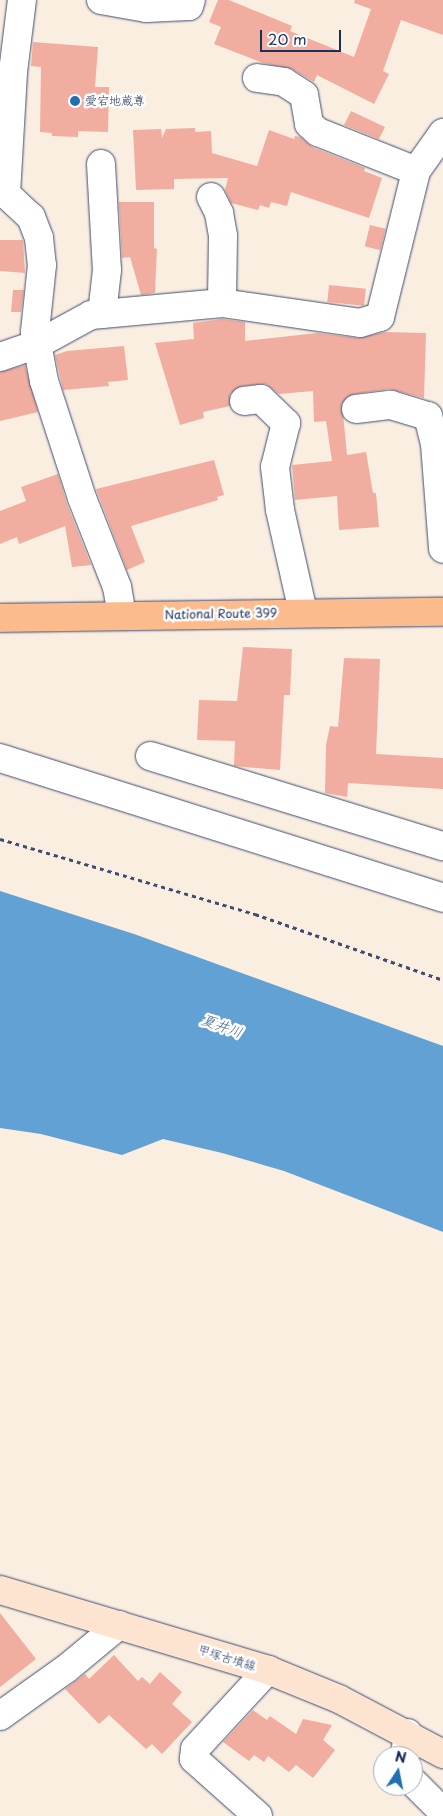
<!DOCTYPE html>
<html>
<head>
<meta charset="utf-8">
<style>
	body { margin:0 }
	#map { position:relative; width:443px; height:1816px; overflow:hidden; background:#faeee1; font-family:"Playpen Sans","Klee One",sans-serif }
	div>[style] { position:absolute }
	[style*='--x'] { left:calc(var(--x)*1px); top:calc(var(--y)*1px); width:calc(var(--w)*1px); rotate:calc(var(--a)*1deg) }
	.water>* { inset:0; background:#61a1d4 }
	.building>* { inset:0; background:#f1aea0; transform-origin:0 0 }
	.path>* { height:3px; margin-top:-1.5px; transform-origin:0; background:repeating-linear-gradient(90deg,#3c4c72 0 4px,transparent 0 8px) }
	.roads { filter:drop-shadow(0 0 1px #3c4c72) drop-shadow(0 0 1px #3c4c72) }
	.street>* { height:28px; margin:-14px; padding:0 14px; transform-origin:14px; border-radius:14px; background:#fff }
	.secondary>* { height:28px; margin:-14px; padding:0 14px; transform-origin:14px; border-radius:14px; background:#fde4d1 }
	.highway>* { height:28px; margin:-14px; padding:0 14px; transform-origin:14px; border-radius:14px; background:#fbbb8c }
	.dots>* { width:14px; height:14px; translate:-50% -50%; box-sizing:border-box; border:2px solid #fff; border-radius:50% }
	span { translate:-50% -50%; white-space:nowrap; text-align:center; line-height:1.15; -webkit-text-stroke:5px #fff; paint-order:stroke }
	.poi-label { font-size:12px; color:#1b2f5e }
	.left { translate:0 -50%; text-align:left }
	.street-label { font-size:12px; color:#1b2f5e }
	.water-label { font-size:14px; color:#375d8d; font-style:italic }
	.north { position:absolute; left:373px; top:1746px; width:50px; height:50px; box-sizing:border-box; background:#fff; border:1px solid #a4acbf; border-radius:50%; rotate:11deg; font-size:14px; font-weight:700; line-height:20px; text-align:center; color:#1b2f5e }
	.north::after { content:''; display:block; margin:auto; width:18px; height:22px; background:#1f6fb2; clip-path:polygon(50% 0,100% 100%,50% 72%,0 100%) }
	.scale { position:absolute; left:260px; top:30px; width:81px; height:22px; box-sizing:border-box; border:2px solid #1b2f5e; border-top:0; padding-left:6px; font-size:15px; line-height:18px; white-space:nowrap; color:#1b2f5e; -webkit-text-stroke:4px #fff; paint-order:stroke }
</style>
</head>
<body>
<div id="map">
	<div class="water">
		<i style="clip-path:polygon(0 891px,134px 934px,443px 1046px,443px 1232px,284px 1171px,222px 1153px,163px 1139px,122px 1155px,41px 1134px,0 1128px)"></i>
	</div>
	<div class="building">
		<i style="clip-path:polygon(218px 0,229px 0,292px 26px,290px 31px,354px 57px,371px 9px,354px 3px,355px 0,443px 0,443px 35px,401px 20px,383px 71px,389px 74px,374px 104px,317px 75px,314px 82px,292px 69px,263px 63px,214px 44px,221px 27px,209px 22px)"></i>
		<i style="clip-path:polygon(33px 42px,98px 47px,95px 87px,109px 87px,108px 132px,78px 131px,78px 137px,52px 136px,52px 133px,40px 132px,41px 67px,31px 66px)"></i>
		<i style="clip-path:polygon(351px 111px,385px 127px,379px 139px,344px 125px)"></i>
		<i style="clip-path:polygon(195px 128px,195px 132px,211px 131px,212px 153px,257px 166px,269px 130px,294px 139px,295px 136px,300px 137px,312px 147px,365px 168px,364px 171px,382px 178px,369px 218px,291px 192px,287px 206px,271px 202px,269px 208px,260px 205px,258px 210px,231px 203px,225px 190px,228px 178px,174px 179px,174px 189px,136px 190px,133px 130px,161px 129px,162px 138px,166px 129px)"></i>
		<i style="clip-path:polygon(119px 202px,154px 202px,154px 248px,157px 249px,155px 293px,141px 295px,130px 257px,122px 258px)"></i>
		<i style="left:370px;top:225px;width:16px;height:22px;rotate:14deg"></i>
		<i style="clip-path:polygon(0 240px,23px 240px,25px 273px,0 271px)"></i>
		<i style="left:329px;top:285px;width:37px;height:17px;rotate:6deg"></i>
		<i style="clip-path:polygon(13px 290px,24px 290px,21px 312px,11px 312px)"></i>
		<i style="clip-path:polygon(222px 319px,245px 322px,245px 341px,317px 333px,358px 338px,385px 332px,426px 333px,424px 398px,389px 389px,354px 394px,342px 403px,347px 455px,366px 452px,373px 493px,376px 493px,379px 527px,339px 530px,337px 496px,295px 500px,292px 465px,332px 461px,326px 421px,314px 422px,313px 391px,279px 394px,266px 384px,242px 386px,230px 394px,230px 406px,203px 412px,204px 418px,180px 425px,155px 343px,194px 339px,193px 323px)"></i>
		<i style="clip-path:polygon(124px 346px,128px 380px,108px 382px,109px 386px,63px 390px,55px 355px,67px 351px)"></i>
		<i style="clip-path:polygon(25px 365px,38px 412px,0 421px,0 372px)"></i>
		<i style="clip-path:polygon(214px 460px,224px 495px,217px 497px,218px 500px,131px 526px,145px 562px,127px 570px,96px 489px)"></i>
		<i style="clip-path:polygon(58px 474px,67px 504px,91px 565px,72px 567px,65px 526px,19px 544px,17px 537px,0 544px,0 511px,26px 501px,21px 487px)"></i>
		<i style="clip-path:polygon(243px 647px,292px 649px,290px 695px,284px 695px,280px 770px,234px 766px,235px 741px,197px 740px,199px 700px,237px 701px)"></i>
		<i style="clip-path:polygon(344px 658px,380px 659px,376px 754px,443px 758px,443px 789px,348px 783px,347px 797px,325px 793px,326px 745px,330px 726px,338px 727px)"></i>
		<i style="clip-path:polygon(0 1613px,36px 1659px,0 1687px)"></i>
		<i style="clip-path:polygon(114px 1655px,138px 1681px,142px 1677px,150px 1684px,160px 1672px,182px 1692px,172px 1704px,192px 1722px,162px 1754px,152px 1744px,146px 1749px,109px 1715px,99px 1724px,65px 1689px,85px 1674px,89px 1679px)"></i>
		<i style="clip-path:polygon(253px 1710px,267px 1720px,270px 1716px,296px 1734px,303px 1719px,332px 1725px,323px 1740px,335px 1750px,313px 1778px,296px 1765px,289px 1772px,268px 1756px,264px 1762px,254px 1755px,249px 1761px,223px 1742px)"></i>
	</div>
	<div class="path">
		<i style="--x:0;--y:839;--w:266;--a:16.4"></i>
		<i style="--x:255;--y:914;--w:199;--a:19.3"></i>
	</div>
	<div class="roads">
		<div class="street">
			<i style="--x:101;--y:0;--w:46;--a:10.1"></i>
			<i style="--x:146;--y:8;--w:43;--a:-2.7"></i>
			<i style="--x:189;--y:6;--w:6;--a:-72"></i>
			<i style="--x:257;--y:78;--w:27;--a:8"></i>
			<i style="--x:284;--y:82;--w:24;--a:33"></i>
			<i style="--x:304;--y:95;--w:29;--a:80"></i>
			<i style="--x:309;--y:124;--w:12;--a:42"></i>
			<i style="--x:318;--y:132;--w:105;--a:21.7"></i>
			<i style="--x:101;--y:164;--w:106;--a:86.8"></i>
			<i style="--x:107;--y:270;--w:44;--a:96.5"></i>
			<i style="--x:0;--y:193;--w:6;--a:9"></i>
			<i style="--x:6;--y:194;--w:34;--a:43"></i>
			<i style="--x:31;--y:217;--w:22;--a:69"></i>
			<i style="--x:39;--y:238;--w:27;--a:84"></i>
			<i style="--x:42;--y:265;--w:67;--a:96"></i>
			<i style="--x:35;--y:332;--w:50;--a:79.6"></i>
			<i style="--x:44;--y:381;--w:123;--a:72"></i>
			<i style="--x:82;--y:498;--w:96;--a:68.5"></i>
			<i style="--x:117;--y:587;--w:29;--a:80"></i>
			<i style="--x:6;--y:194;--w:122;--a:-86.7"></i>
			<i style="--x:13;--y:72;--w:73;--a:-82.9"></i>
			<i style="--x:211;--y:197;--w:18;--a:63"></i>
			<i style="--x:219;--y:213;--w:23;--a:80"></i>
			<i style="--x:223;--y:236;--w:67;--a:90.9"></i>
			<i style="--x:0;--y:357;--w:40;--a:-18.9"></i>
			<i style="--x:38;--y:344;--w:60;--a:-28.7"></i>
			<i style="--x:91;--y:315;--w:11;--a:-5"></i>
			<i style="--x:102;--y:314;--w:121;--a:-5.2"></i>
			<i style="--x:222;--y:303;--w:139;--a:8.2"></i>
			<i style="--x:360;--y:323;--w:21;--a:-17"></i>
			<i style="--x:380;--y:317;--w:150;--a:-76.1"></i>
			<i style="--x:416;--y:171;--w:47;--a:-54.6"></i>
			<i style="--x:244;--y:401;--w:17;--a:-7"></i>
			<i style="--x:261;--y:399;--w:35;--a:44"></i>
			<i style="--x:286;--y:423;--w:45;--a:104"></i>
			<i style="--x:275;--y:467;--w:43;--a:83.4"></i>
			<i style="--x:280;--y:510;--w:105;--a:77.3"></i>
			<i style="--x:356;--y:409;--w:35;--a:-7"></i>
			<i style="--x:391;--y:405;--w:39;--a:17"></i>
			<i style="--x:428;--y:416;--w:29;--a:76"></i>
			<i style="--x:435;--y:444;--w:105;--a:85.6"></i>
			<i style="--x:150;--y:756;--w:307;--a:17.1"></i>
			<i style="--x:0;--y:758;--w:465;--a:17.5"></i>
			<i style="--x:0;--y:1716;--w:81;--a:-35.5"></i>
			<i style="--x:66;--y:1669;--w:69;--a:-39.7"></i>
			<i style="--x:405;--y:1756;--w:23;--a:-83"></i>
			<i style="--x:413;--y:1782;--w:42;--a:45"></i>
			<i style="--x:258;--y:1816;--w:86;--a:-138.3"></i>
			<i style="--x:194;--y:1759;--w:10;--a:-84"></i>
			<i style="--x:195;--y:1749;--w:108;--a:-47.3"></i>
		</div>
		<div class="secondary">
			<i style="--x:0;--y:1590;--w:280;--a:16.6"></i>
			<i style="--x:268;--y:1670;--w:77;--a:22.2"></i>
			<i style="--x:339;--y:1699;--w:118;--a:27.9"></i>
		</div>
		<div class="highway">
			<i style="--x:0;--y:618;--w:443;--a:-0.8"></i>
		</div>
	</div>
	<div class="dots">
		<i style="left:75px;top:101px;background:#1f6fb2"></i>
	</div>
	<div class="poi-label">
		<span class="left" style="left:85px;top:101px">愛宕地蔵尊</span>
	</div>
	<div class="street-label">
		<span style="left:221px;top:614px;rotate:-1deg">National Route 399</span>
		<span style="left:227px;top:1658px;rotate:17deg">甲塚古墳線</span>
	</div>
	<div class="water-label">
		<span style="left:222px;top:1026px;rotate:20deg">夏井川</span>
	</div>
	<div class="north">N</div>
	<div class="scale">20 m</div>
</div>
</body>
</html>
